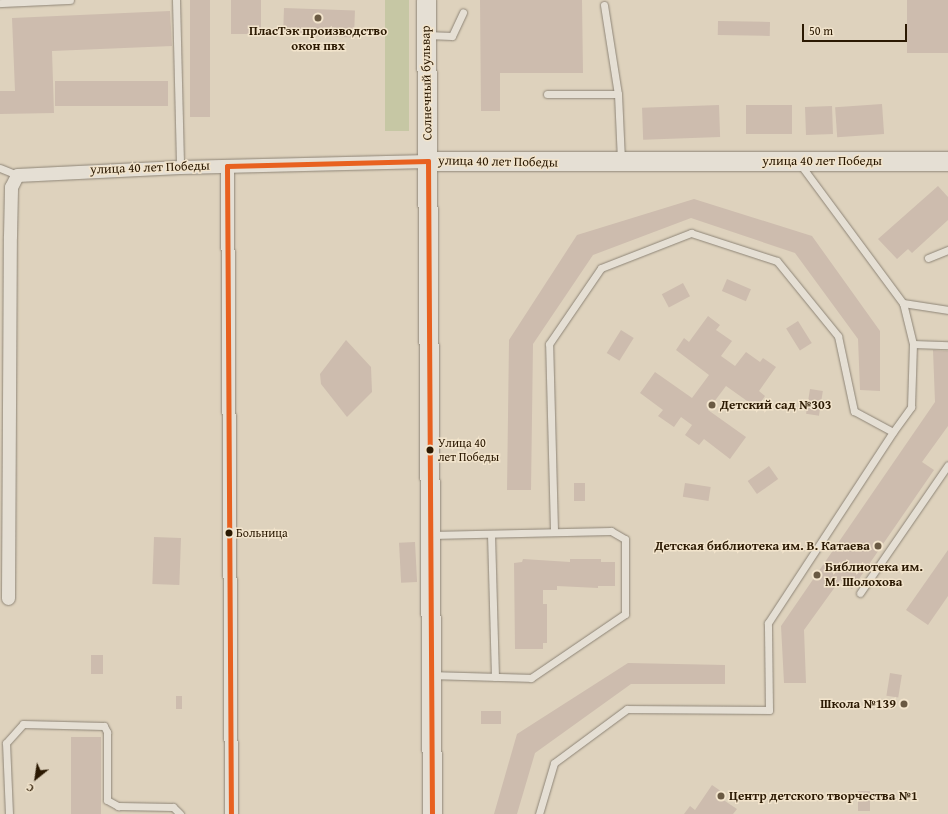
<!DOCTYPE html>
<html>
<head>
<meta charset="utf-8">
<style>
	body { margin:0 }
	#map { position:relative; width:948px; height:814px; overflow:hidden; background:#ded2bd; font-family:"Gentium Book Plus",serif }
	div>[style] { position:absolute }
	[style*='--x'] { left:calc(var(--x)*1px); top:calc(var(--y)*1px); width:calc(var(--w)*1px); rotate:calc(var(--a)*1deg) }
	.green>* { inset:0; background:#c6c7a4; transform-origin:0 0 }
	.building>* { inset:0; background:#cdbcae; transform-origin:0 0 }
	.roads { filter:drop-shadow(0 0 1px #8e8577) drop-shadow(0 0 1px #8e8577) }
	.lane>* { height:7px; margin:-3.5px; padding:0 3.5px; transform-origin:3.5px; border-radius:3.5px; background:#e5dfd4 }
	.street>* { height:13px; margin:-6.5px; padding:0 6.5px; transform-origin:6.5px; border-radius:6.5px; background:#e5dfd4 }
	.secondary>* { height:19px; margin:-9.5px; padding:0 9.5px; transform-origin:9.5px; border-radius:9.5px; background:#e5dfd4 }
	.bus-1>* { height:5px; margin:-2.5px; padding:0 2.5px; transform-origin:2.5px; border-radius:2.5px; background:#e86120 }
	.dots>* { width:11px; height:11px; translate:-50% -50%; box-sizing:border-box; border:2px solid #f2e4cc; border-radius:50% }
	span { translate:-50% -50%; white-space:nowrap; text-align:center; line-height:1.15; -webkit-text-stroke:3px #f2e4cc; paint-order:stroke }
	.bus-label { font-size:12px; color:#2b1902 }
	.left { translate:0 -50%; text-align:left }
	.poi-label { font-size:13px; color:#2b1902; font-weight:700 }
	.right { translate:-100% -50%; text-align:right }
	.street-label { font-size:13px; color:#2b1902 }
	.north { position:absolute; left:16px; top:758px; width:40px; height:40px; -webkit-text-stroke:3px #f2e4cc; paint-order:stroke; rotate:210deg; font-size:11px; font-weight:700; line-height:16px; text-align:center; color:#2b1902 }
	.north::after { content:''; display:block; margin:auto; width:14px; height:18px; background:#2b1902; clip-path:polygon(50% 0,100% 100%,50% 72%,0 100%) }
	.scale { position:absolute; left:802px; top:24px; width:105px; height:18px; box-sizing:border-box; border:2px solid #2b1902; border-top:0; padding-left:5px; font-size:12px; line-height:14px; white-space:nowrap; color:#2b1902; -webkit-text-stroke:3px #f2e4cc; paint-order:stroke }
</style>
</head>
<body>
<div id="map">
	<div class="green">
		<i style="left:385px;top:0;width:24px;height:131px"></i>
	</div>
	<div class="building">
		<i style="left:190px;top:0;width:20px;height:117px"></i>
		<i style="left:231px;top:0;width:30px;height:34px"></i>
		<i style="clip-path:polygon(480px 0,582px 0,583px 73px,500px 73px,500px 111px,481px 111px)"></i>
		<i style="left:907px;top:0;width:41px;height:53px"></i>
		<i style="left:284px;top:8px;width:71px;height:27px;rotate:2deg"></i>
		<i style="clip-path:polygon(170px 11px,172px 46px,52px 51px,54px 113px,0 114px,0 91px,15px 91px,12px 18px)"></i>
		<i style="left:718px;top:21px;width:52px;height:14px;rotate:1deg"></i>
		<i style="left:168px;top:81px;width:25px;height:113px;rotate:90deg"></i>
		<i style="left:882px;top:104px;width:30px;height:47px;rotate:86deg"></i>
		<i style="left:719px;top:105px;width:32px;height:77px;rotate:88deg"></i>
		<i style="left:746px;top:105px;width:46px;height:29px"></i>
		<i style="left:832px;top:106px;width:28px;height:27px;rotate:88deg"></i>
		<i style="clip-path:polygon(938px 186px,948px 197px,948px 220px,912px 253px,908px 249px,897px 259px,878px 239px)"></i>
		<i style="clip-path:polygon(694px 199px,812px 236px,880px 331px,880px 391px,860px 390px,858px 339px,795px 253px,691px 218px,593px 255px,533px 344px,531px 490px,507px 490px,509px 340px,577px 235px)"></i>
		<i style="left:727px;top:279px;width:26px;height:13px;rotate:23deg"></i>
		<i style="left:683px;top:283px;width:15px;height:24px;rotate:62deg"></i>
		<i style="clip-path:polygon(708px 316px,720px 325px,716px 330px,732px 341px,721px 356px,735px 366px,746px 352px,760px 362px,763px 358px,776px 367px,759px 391px,765px 396px,757px 408px,726px 386px,708px 410px,746px 437px,730px 459px,704px 439px,699px 445px,685px 435px,692px 425px,681px 417px,674px 427px,658px 416px,663px 410px,640px 393px,655px 372px,692px 398px,709px 375px,676px 350px,684px 338px,689px 342px)"></i>
		<i style="left:798px;top:321px;width:26px;height:14px;rotate:58deg"></i>
		<i style="left:621px;top:330px;width:15px;height:27px;rotate:32deg"></i>
		<i style="clip-path:polygon(346px 340px,371px 367px,372px 392px,347px 417px,321px 384px,320px 374px)"></i>
		<i style="clip-path:polygon(933px 350px,948px 351px,948px 426px,922px 462px,934px 470px,852px 589px,840px 580px,804px 630px,806px 683px,784px 683px,781px 626px,935px 402px)"></i>
		<i style="left:810px;top:389px;width:13px;height:25px;rotate:9deg"></i>
		<i style="left:769px;top:466px;width:16px;height:26px;rotate:55deg"></i>
		<i style="left:574px;top:483px;width:11px;height:18px"></i>
		<i style="left:685px;top:483px;width:26px;height:14px;rotate:9deg"></i>
		<i style="left:154px;top:537px;width:27px;height:47px;rotate:2deg"></i>
		<i style="left:415px;top:542px;width:40px;height:16px;rotate:87deg"></i>
		<i style="clip-path:polygon(948px 550px,948px 596px,928px 625px,906px 610px)"></i>
		<i style="clip-path:polygon(523px 559px,570px 562px,570px 559px,601px 559px,601px 562px,615px 562px,615px 586px,598px 586px,598px 588px,557px 586px,557px 590px,543px 590px,543px 604px,547px 604px,547px 643px,543px 643px,543px 649px,515px 649px,514px 563px,522px 562px)"></i>
		<i style="left:91px;top:655px;width:12px;height:19px"></i>
		<i style="clip-path:polygon(628px 663px,725px 665px,725px 684px,631px 684px,535px 753px,517px 814px,494px 814px,517px 734px)"></i>
		<i style="left:890px;top:673px;width:12px;height:23px;rotate:9deg"></i>
		<i style="left:176px;top:696px;width:6px;height:13px"></i>
		<i style="left:501px;top:711px;width:13px;height:20px;rotate:90deg"></i>
		<i style="left:71px;top:737px;width:30px;height:77px"></i>
		<i style="clip-path:polygon(712px 785px,725px 794px,722px 799px,737px 809px,733px 814px,684px 814px,690px 806px,695px 810px)"></i>
		<i style="left:858px;top:791px;width:12px;height:20px"></i>
	</div>
	<div class="roads">
		<div class="lane">
			<i style="--x:176;--y:0;--w:167;--a:88.6"></i>
			<i style="--x:0;--y:3;--w:70;--a:-2.5"></i>
			<i style="--x:604;--y:5;--w:90;--a:81.1"></i>
			<i style="--x:618;--y:94;--w:67;--a:87.4"></i>
			<i style="--x:426;--y:35;--w:26;--a:2"></i>
			<i style="--x:452;--y:36;--w:26;--a:-65"></i>
			<i style="--x:547;--y:94;--w:71;--a:0"></i>
			<i style="--x:800;--y:164;--w:173;--a:53.5"></i>
			<i style="--x:903;--y:303;--w:46;--a:8.8"></i>
			<i style="--x:0;--y:168;--w:18;--a:22"></i>
			<i style="--x:928;--y:258;--w:22;--a:-22"></i>
			<i style="--x:913;--y:344;--w:35;--a:2"></i>
			<i style="--x:554;--y:530;--w:186;--a:-91.5"></i>
			<i style="--x:549;--y:344;--w:92;--a:-55.6"></i>
			<i style="--x:601;--y:268;--w:97;--a:-21.3"></i>
			<i style="--x:691;--y:233;--w:90;--a:18"></i>
			<i style="--x:777;--y:261;--w:97;--a:50.9"></i>
			<i style="--x:838;--y:336;--w:77;--a:78"></i>
			<i style="--x:854;--y:411;--w:44;--a:28.3"></i>
			<i style="--x:893;--y:432;--w:31;--a:-54"></i>
			<i style="--x:911;--y:407;--w:63;--a:-88.2"></i>
			<i style="--x:913;--y:344;--w:42;--a:-103.7"></i>
			<i style="--x:491;--y:534;--w:143;--a:88.4"></i>
			<i style="--x:431;--y:535;--w:180;--a:-1.3"></i>
			<i style="--x:611;--y:531;--w:16;--a:30"></i>
			<i style="--x:625;--y:539;--w:75;--a:90"></i>
			<i style="--x:625;--y:614;--w:114;--a:145.8"></i>
			<i style="--x:531;--y:678;--w:99;--a:-178.3"></i>
			<i style="--x:860;--y:593;--w:155;--a:-55.5"></i>
			<i style="--x:9;--y:814;--w:71;--a:-92.4"></i>
			<i style="--x:6;--y:743;--w:25;--a:-48"></i>
			<i style="--x:23;--y:724;--w:81;--a:1.4"></i>
			<i style="--x:104;--y:726;--w:7;--a:63"></i>
			<i style="--x:107;--y:732;--w:68;--a:90"></i>
			<i style="--x:107;--y:800;--w:13;--a:29"></i>
			<i style="--x:118;--y:806;--w:55;--a:1"></i>
			<i style="--x:173;--y:807;--w:10;--a:45"></i>
			<i style="--x:539;--y:814;--w:53;--a:-73.6"></i>
			<i style="--x:554;--y:763;--w:91;--a:-36.5"></i>
			<i style="--x:627;--y:709;--w:142;--a:0.4"></i>
			<i style="--x:769;--y:710;--w:87;--a:-90.7"></i>
			<i style="--x:768;--y:623;--w:228;--a:-56.8"></i>
		</div>
		<div class="street">
			<i style="--x:227;--y:166;--w:648;--a:89.65"></i>
			<i style="--x:8;--y:598;--w:362;--a:-89.7"></i>
			<i style="--x:10;--y:236;--w:49;--a:-88.8"></i>
			<i style="--x:11;--y:187;--w:13;--a:-63"></i>
			<i style="--x:17;--y:175;--w:163;--a:-2.8"></i>
			<i style="--x:180;--y:167;--w:248;--a:-1.4"></i>
		</div>
		<div class="secondary">
			<i style="--x:426;--y:0;--w:814;--a:89.58"></i>
			<i style="--x:428;--y:161;--w:520;--a:0"></i>
		</div>
	</div>
	<div class="bus-1">
		<i style="--x:428;--y:161;--w:653;--a:89.65"></i>
		<i style="--x:227;--y:166;--w:648;--a:89.65"></i>
		<i style="--x:227;--y:166;--w:201;--a:-1.4"></i>
	</div>
	<div class="dots">
		<i style="left:318px;top:18px;background:#6a5a43"></i>
		<i style="left:712px;top:405px;background:#6a5a43"></i>
		<i style="left:430px;top:450px;background:#2b1902"></i>
		<i style="left:229px;top:533px;background:#2b1902"></i>
		<i style="left:878px;top:546px;background:#6a5a43"></i>
		<i style="left:817px;top:575px;background:#6a5a43"></i>
		<i style="left:904px;top:704px;background:#6a5a43"></i>
		<i style="left:721px;top:796px;background:#6a5a43"></i>
	</div>
	<div class="bus-label">
		<span class="left" style="left:438px;top:450px">Улица 40<br>лет Победы</span>
		<span class="left" style="left:236px;top:533px">Больница</span>
	</div>
	<div class="poi-label">
		<span style="left:318px;top:39px">ПласТэк производство<br>окон пвх</span>
		<span class="left" style="left:720px;top:405px">Детский сад №303</span>
		<span class="right" style="left:870px;top:546px">Детская библиотека им. В. Катаева</span>
		<span class="left" style="left:825px;top:575px">Библиотека им.<br>М. Шолохова</span>
		<span class="right" style="left:896px;top:704px">Школа №139</span>
		<span class="left" style="left:729px;top:796px">Центр детского творчества №1</span>
	</div>
	<div class="street-label">
		<span style="left:427px;top:83px;rotate:-91deg">Солнечный бульвар</span>
		<span style="left:822px;top:161px">улица 40 лет Победы</span>
		<span style="left:498px;top:162px;rotate:1deg">улица 40 лет Победы</span>
		<span style="left:150px;top:168px;rotate:-2deg">улица 40 лет Победы</span>
	</div>
	<div class="north">С</div>
	<div class="scale">50 m</div>
</div>
</body>
</html>
